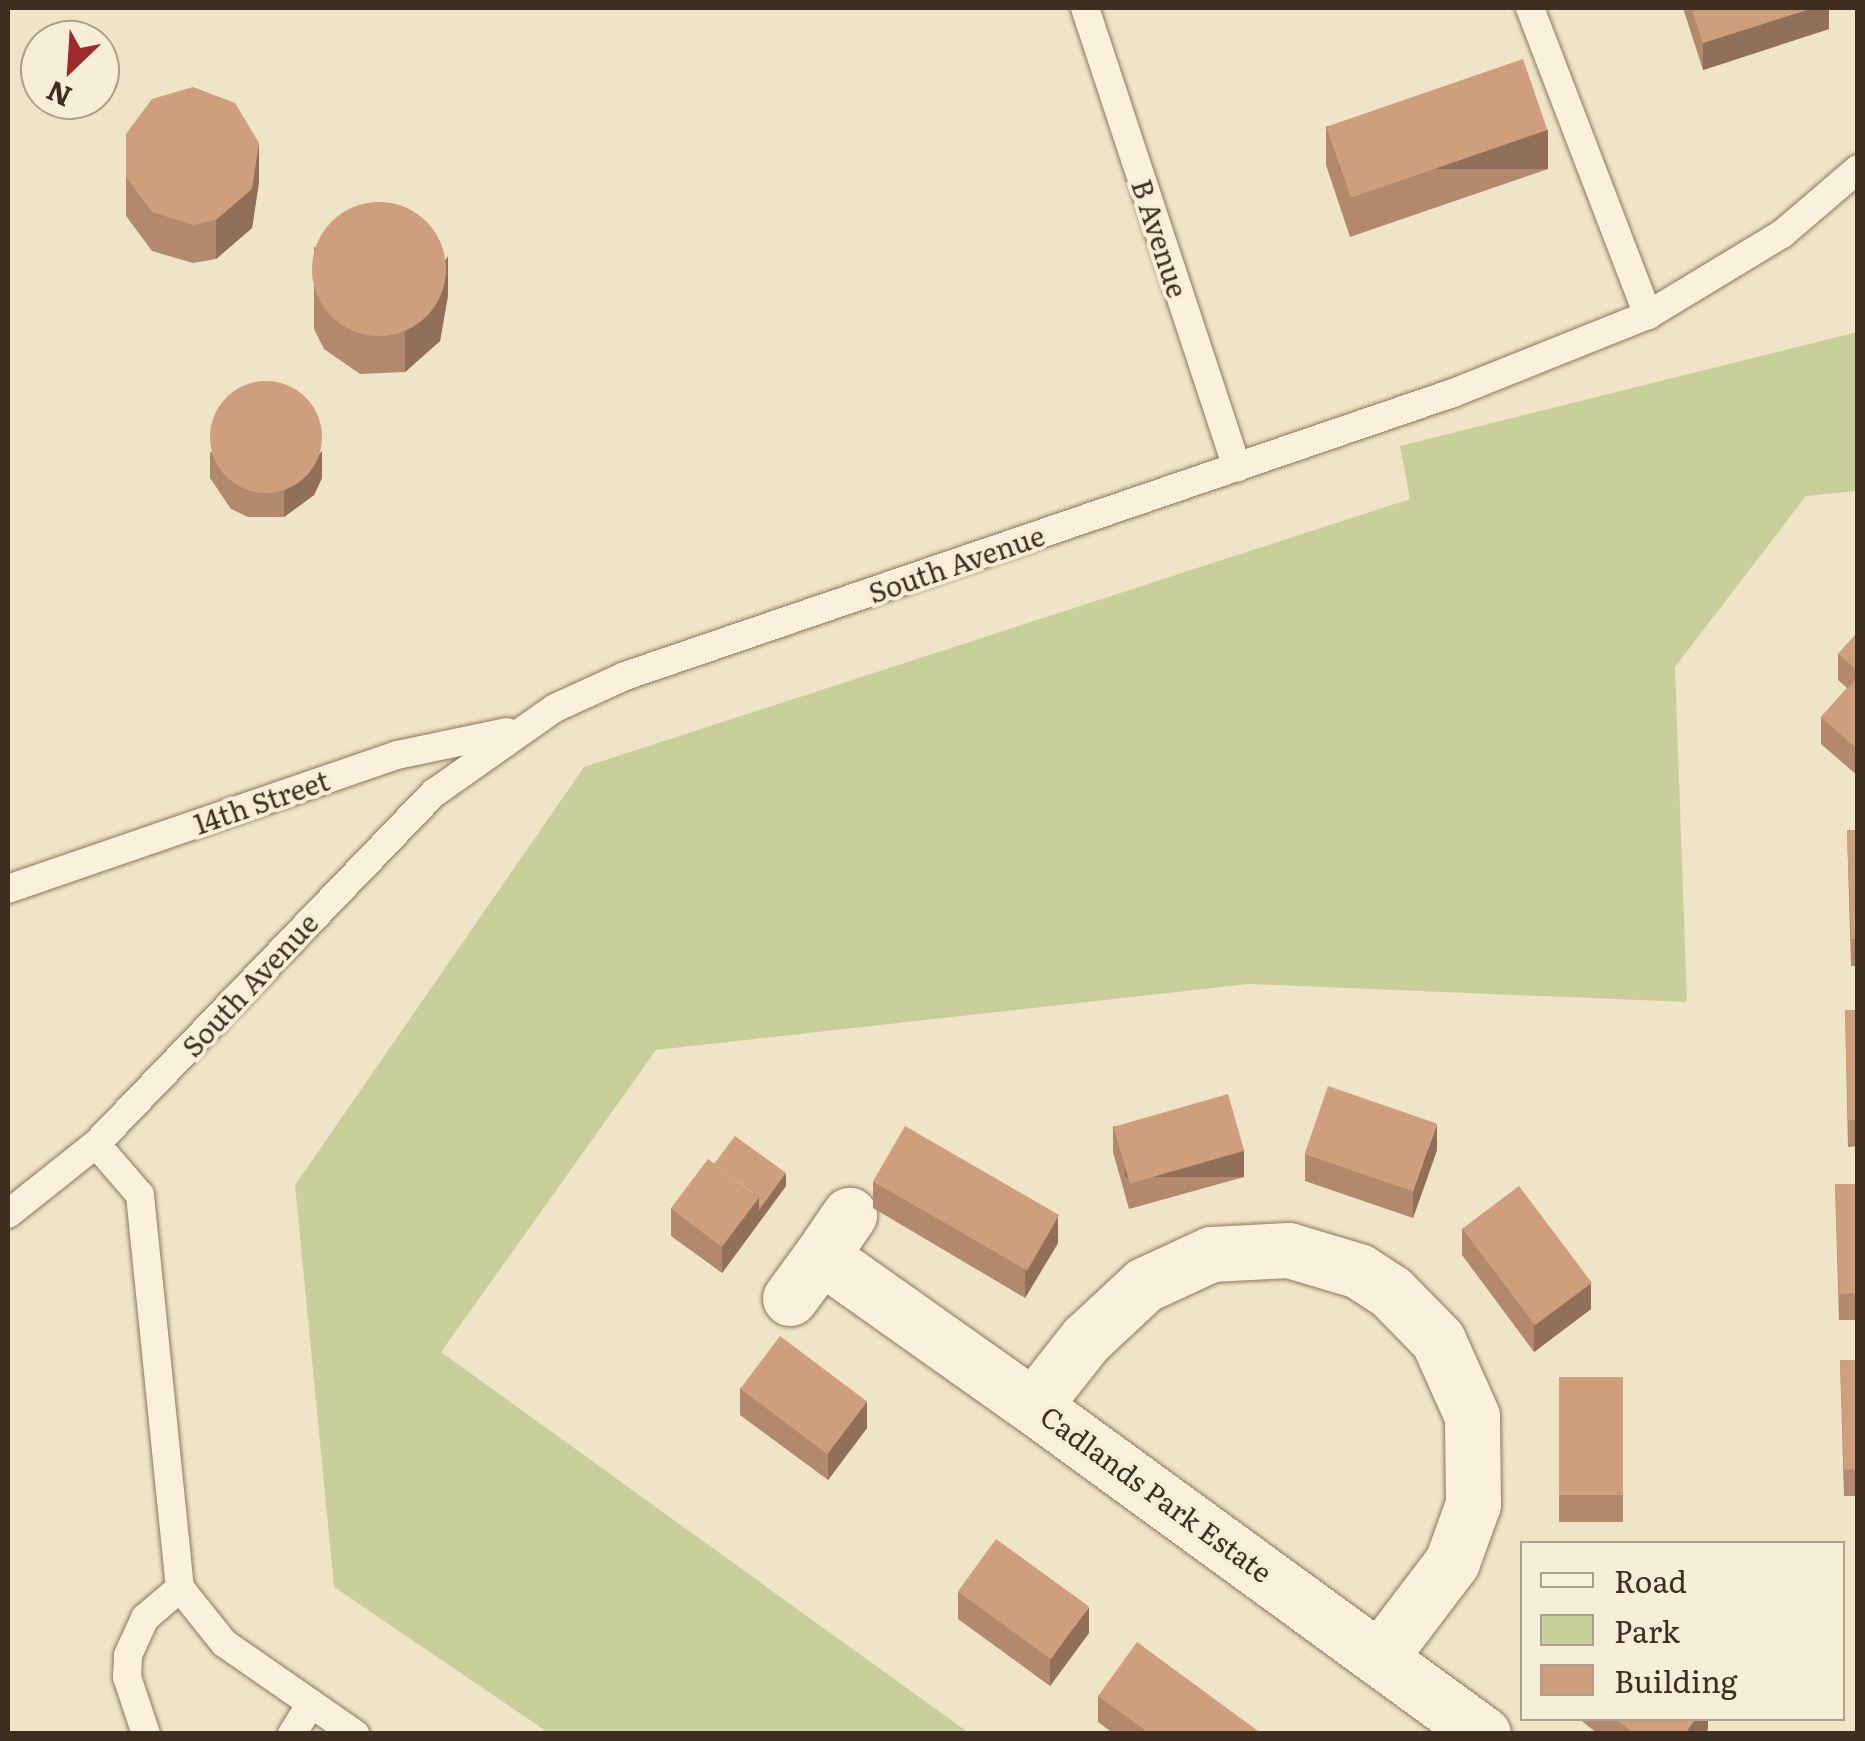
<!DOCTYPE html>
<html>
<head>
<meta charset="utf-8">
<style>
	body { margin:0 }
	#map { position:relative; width:1865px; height:1741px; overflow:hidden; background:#f0e4c8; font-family:Literata,serif }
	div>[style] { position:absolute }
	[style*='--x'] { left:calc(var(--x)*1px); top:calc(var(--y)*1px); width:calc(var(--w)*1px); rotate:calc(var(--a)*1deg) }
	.green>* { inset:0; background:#c9cf9b }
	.roads { filter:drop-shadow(0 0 2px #8d765c) drop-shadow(0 0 2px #8d765c) }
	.lane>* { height:28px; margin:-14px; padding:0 14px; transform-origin:14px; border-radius:14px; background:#faf1dc }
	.street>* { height:55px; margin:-27.5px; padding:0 27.5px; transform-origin:27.5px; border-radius:27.5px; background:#faf1dc }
	.wall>* { inset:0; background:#b2896c; transform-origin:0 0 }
	.shaded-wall>* { inset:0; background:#916f58; transform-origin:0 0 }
	.building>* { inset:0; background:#cf9f7d; transform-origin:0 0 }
	.round { border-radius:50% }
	span { translate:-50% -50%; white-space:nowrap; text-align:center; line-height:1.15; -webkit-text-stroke:8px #f7eed8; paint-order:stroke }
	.street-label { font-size:28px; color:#3d2e20 }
	.frame { position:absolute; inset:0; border:10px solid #3d2e20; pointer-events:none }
	.legend { position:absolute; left:1520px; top:1541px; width:325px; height:180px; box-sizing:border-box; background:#f7eed8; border:2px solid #ada18e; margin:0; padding:12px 18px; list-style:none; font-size:30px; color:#3d2e20 }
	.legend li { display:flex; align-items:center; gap:20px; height:50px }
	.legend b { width:50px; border:2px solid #ada18e }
	.north { position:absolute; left:20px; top:20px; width:100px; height:100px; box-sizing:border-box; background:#f7eed8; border:2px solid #ada18e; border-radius:50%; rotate:205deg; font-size:28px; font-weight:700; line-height:40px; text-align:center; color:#3d2e20 }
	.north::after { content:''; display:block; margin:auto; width:35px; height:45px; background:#9e2a2b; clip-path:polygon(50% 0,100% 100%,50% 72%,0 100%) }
</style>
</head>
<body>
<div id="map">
	<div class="green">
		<i style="clip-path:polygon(1857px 332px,1857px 491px,1806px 496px,1675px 667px,1687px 1002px,1249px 984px,656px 1050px,441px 1352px,969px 1733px,549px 1733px,334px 1587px,295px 1185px,584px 767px,1410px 499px,1400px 446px)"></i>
	</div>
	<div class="roads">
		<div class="lane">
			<i style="--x:1085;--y:8;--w:484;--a:71.7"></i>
			<i style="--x:1530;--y:8;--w:329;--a:69"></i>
			<i style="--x:8;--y:889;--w:411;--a:-19"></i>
			<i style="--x:397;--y:755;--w:112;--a:-11.8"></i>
			<i style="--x:96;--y:1144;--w:67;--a:49.2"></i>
			<i style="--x:140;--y:1195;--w:395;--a:84.2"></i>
			<i style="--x:180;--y:1588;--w:70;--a:51.3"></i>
			<i style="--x:224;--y:1643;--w:160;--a:34.8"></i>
			<i style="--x:8;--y:1214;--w:112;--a:-38.5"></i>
			<i style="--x:96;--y:1144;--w:487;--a:-46.1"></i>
			<i style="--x:434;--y:793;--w:148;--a:-35.1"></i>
			<i style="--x:555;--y:708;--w:77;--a:-24.6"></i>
			<i style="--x:625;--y:676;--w:875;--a:-18.87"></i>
			<i style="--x:1453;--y:393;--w:210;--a:-21.8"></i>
			<i style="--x:1648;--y:315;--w:157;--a:-31.2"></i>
			<i style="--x:1782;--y:234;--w:100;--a:-40.5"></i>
			<i style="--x:146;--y:1734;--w:60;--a:-108.4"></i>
			<i style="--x:127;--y:1677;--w:22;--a:-87"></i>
			<i style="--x:128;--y:1655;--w:41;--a:-65.3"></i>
			<i style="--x:145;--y:1618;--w:46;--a:-40.6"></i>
			<i style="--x:292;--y:1734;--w:36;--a:-58"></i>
		</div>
		<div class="street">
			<i style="--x:821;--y:1256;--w:50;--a:-55.7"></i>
			<i style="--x:790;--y:1298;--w:52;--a:-53.6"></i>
			<i style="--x:821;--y:1256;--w:260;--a:35.3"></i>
			<i style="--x:1380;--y:1657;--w:119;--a:-52.8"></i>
			<i style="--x:1452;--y:1562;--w:62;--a:-70.1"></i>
			<i style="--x:1473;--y:1504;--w:88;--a:-90.7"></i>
			<i style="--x:1472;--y:1416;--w:83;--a:-114.1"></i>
			<i style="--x:1438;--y:1340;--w:67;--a:-134.4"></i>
			<i style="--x:1391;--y:1292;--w:38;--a:-147"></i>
			<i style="--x:1359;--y:1271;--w:74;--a:-163.5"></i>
			<i style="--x:1288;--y:1250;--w:77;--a:177"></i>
			<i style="--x:1211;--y:1254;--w:74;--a:155.2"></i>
			<i style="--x:1144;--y:1285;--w:79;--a:137"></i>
			<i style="--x:1086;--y:1339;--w:85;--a:128.3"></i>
			<i style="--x:1033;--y:1406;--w:557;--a:36.09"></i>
		</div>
	</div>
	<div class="wall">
		<i style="clip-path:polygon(1683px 8px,1829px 8px,1829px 29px,1703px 70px)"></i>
		<i style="clip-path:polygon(1326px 126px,1548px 169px,1350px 237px,1326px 165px)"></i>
		<i style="clip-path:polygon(126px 134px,259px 182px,252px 228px,216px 259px,193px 263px,152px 251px,126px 216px)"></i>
		<i style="clip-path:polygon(314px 247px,448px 295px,440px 341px,405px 372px,360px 374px,324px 349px,314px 329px)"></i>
		<i style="clip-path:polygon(210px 452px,322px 478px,314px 495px,284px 517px,248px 517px,231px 509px,210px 478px)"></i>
		<i style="clip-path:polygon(1858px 632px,1858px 776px,1821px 744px,1821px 717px,1847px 688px,1838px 680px,1838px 654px)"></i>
		<i style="clip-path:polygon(1847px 830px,1858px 830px,1858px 966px,1851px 966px)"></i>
		<i style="clip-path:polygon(1845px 1010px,1858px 1010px,1858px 1146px,1848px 1147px)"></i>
		<i style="clip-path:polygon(1113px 1126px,1244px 1177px,1129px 1209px,1113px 1152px)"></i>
		<i style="clip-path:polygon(1437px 1150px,1413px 1218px,1305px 1181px,1305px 1154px)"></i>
		<i style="clip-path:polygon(873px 1181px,1058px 1243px,1025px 1298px,873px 1208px)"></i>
		<i style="clip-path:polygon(1835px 1184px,1858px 1184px,1858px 1320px,1839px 1320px)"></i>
		<i style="clip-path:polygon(786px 1186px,722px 1273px,671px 1236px,671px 1209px)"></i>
		<i style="clip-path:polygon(1462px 1228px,1591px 1309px,1534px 1352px,1462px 1255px)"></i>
		<i style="clip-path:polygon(1840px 1360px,1858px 1360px,1858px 1496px,1844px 1496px)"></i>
		<i style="left:1559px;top:1377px;width:64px;height:145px"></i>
		<i style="clip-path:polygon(740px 1388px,867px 1428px,828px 1480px,740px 1415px)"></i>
		<i style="clip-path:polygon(958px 1592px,1089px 1633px,1050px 1686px,958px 1619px)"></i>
		<i style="clip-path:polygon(1098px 1696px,1262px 1734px,1114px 1734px,1098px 1722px)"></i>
		<i style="clip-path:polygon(1578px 1718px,1708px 1718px,1708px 1729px,1705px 1734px,1598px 1734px)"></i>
	</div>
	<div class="shaded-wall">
		<i style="clip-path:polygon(1813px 8px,1829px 8px,1829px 29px,1703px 70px,1703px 43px)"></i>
		<i style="left:1548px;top:130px;width:39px;height:209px;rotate:90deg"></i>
		<i style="clip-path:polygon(259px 143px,259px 182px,252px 228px,216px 259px,216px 220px)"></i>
		<i style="clip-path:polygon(448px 256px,448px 295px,440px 341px,405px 372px,405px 333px)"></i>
		<i style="clip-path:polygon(322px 451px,322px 478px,314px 495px,284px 517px,284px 491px)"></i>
		<i style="clip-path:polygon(1437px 1124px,1437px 1150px,1413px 1218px,1413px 1191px)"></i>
		<i style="left:1244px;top:1151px;width:26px;height:119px;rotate:90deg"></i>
		<i style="clip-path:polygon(786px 1173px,786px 1186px,722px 1273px,722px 1246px,759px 1197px)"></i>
		<i style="clip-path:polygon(1058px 1216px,1058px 1243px,1025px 1298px,1025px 1271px)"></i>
		<i style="clip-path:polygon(1591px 1283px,1591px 1309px,1534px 1352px,1534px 1325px)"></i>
		<i style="clip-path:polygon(867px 1401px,867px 1428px,828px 1480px,828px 1453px)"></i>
		<i style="clip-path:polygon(1089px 1607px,1089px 1633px,1050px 1686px,1050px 1659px)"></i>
		<i style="clip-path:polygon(1696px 1718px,1708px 1718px,1708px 1729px,1705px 1734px,1685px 1734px)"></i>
	</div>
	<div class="building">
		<i style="clip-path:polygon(1691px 8px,1813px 8px,1703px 43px)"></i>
		<i style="left:1523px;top:59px;width:75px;height:208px;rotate:71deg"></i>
		<i style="clip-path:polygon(193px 87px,235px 103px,259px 143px,252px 189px,216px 220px,193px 225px,152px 212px,126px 177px,126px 134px,152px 99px)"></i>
		<i class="round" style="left:312px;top:202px;width:134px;height:134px"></i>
		<i class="round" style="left:210px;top:381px;width:112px;height:112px"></i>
		<i style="clip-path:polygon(1858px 632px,1858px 671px,1838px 654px)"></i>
		<i style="clip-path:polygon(1858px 677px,1858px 750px,1821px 717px)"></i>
		<i style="clip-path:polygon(1847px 830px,1858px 830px,1858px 939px,1851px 939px)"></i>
		<i style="clip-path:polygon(1845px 1010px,1858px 1010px,1858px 1120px,1848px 1120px)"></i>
		<i style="left:1328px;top:1086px;width:115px;height:72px;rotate:19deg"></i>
		<i style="left:1228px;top:1094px;width:59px;height:119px;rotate:74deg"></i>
		<i style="left:905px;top:1126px;width:178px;height:64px;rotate:30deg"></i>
		<i style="clip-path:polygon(735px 1136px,786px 1173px,759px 1210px,759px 1197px,714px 1164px)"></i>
		<i style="left:708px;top:1159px;width:64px;height:62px;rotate:37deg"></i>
		<i style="clip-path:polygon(1835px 1184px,1858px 1184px,1858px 1293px,1839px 1294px)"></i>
		<i style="left:1519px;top:1186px;width:121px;height:71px;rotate:53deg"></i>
		<i style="left:780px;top:1336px;width:109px;height:66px;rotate:37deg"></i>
		<i style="clip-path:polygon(1840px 1360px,1858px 1360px,1858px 1469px,1844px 1470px)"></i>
		<i style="left:1559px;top:1377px;width:64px;height:118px"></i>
		<i style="left:996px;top:1539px;width:115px;height:65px;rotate:36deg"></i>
		<i style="clip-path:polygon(1137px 1642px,1262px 1734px,1150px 1734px,1098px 1696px)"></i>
		<i style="clip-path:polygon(1614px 1718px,1696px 1718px,1685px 1734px,1635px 1734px)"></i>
	</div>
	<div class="street-label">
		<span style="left:1161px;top:238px;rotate:72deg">B Avenue</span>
		<span style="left:956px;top:563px;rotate:-19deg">South Avenue</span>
		<span style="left:261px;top:801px;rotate:-19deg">14th Street</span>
		<span style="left:249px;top:984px;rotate:-47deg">South Avenue</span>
		<span style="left:1157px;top:1493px;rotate:36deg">Cadlands Park Estate</span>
	</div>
	<div class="frame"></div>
	<ul class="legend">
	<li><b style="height:12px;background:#faf1dc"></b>Road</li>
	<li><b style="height:28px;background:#c9cf9b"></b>Park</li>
	<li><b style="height:28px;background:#cf9f7d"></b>Building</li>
	</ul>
	<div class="north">N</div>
</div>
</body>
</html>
